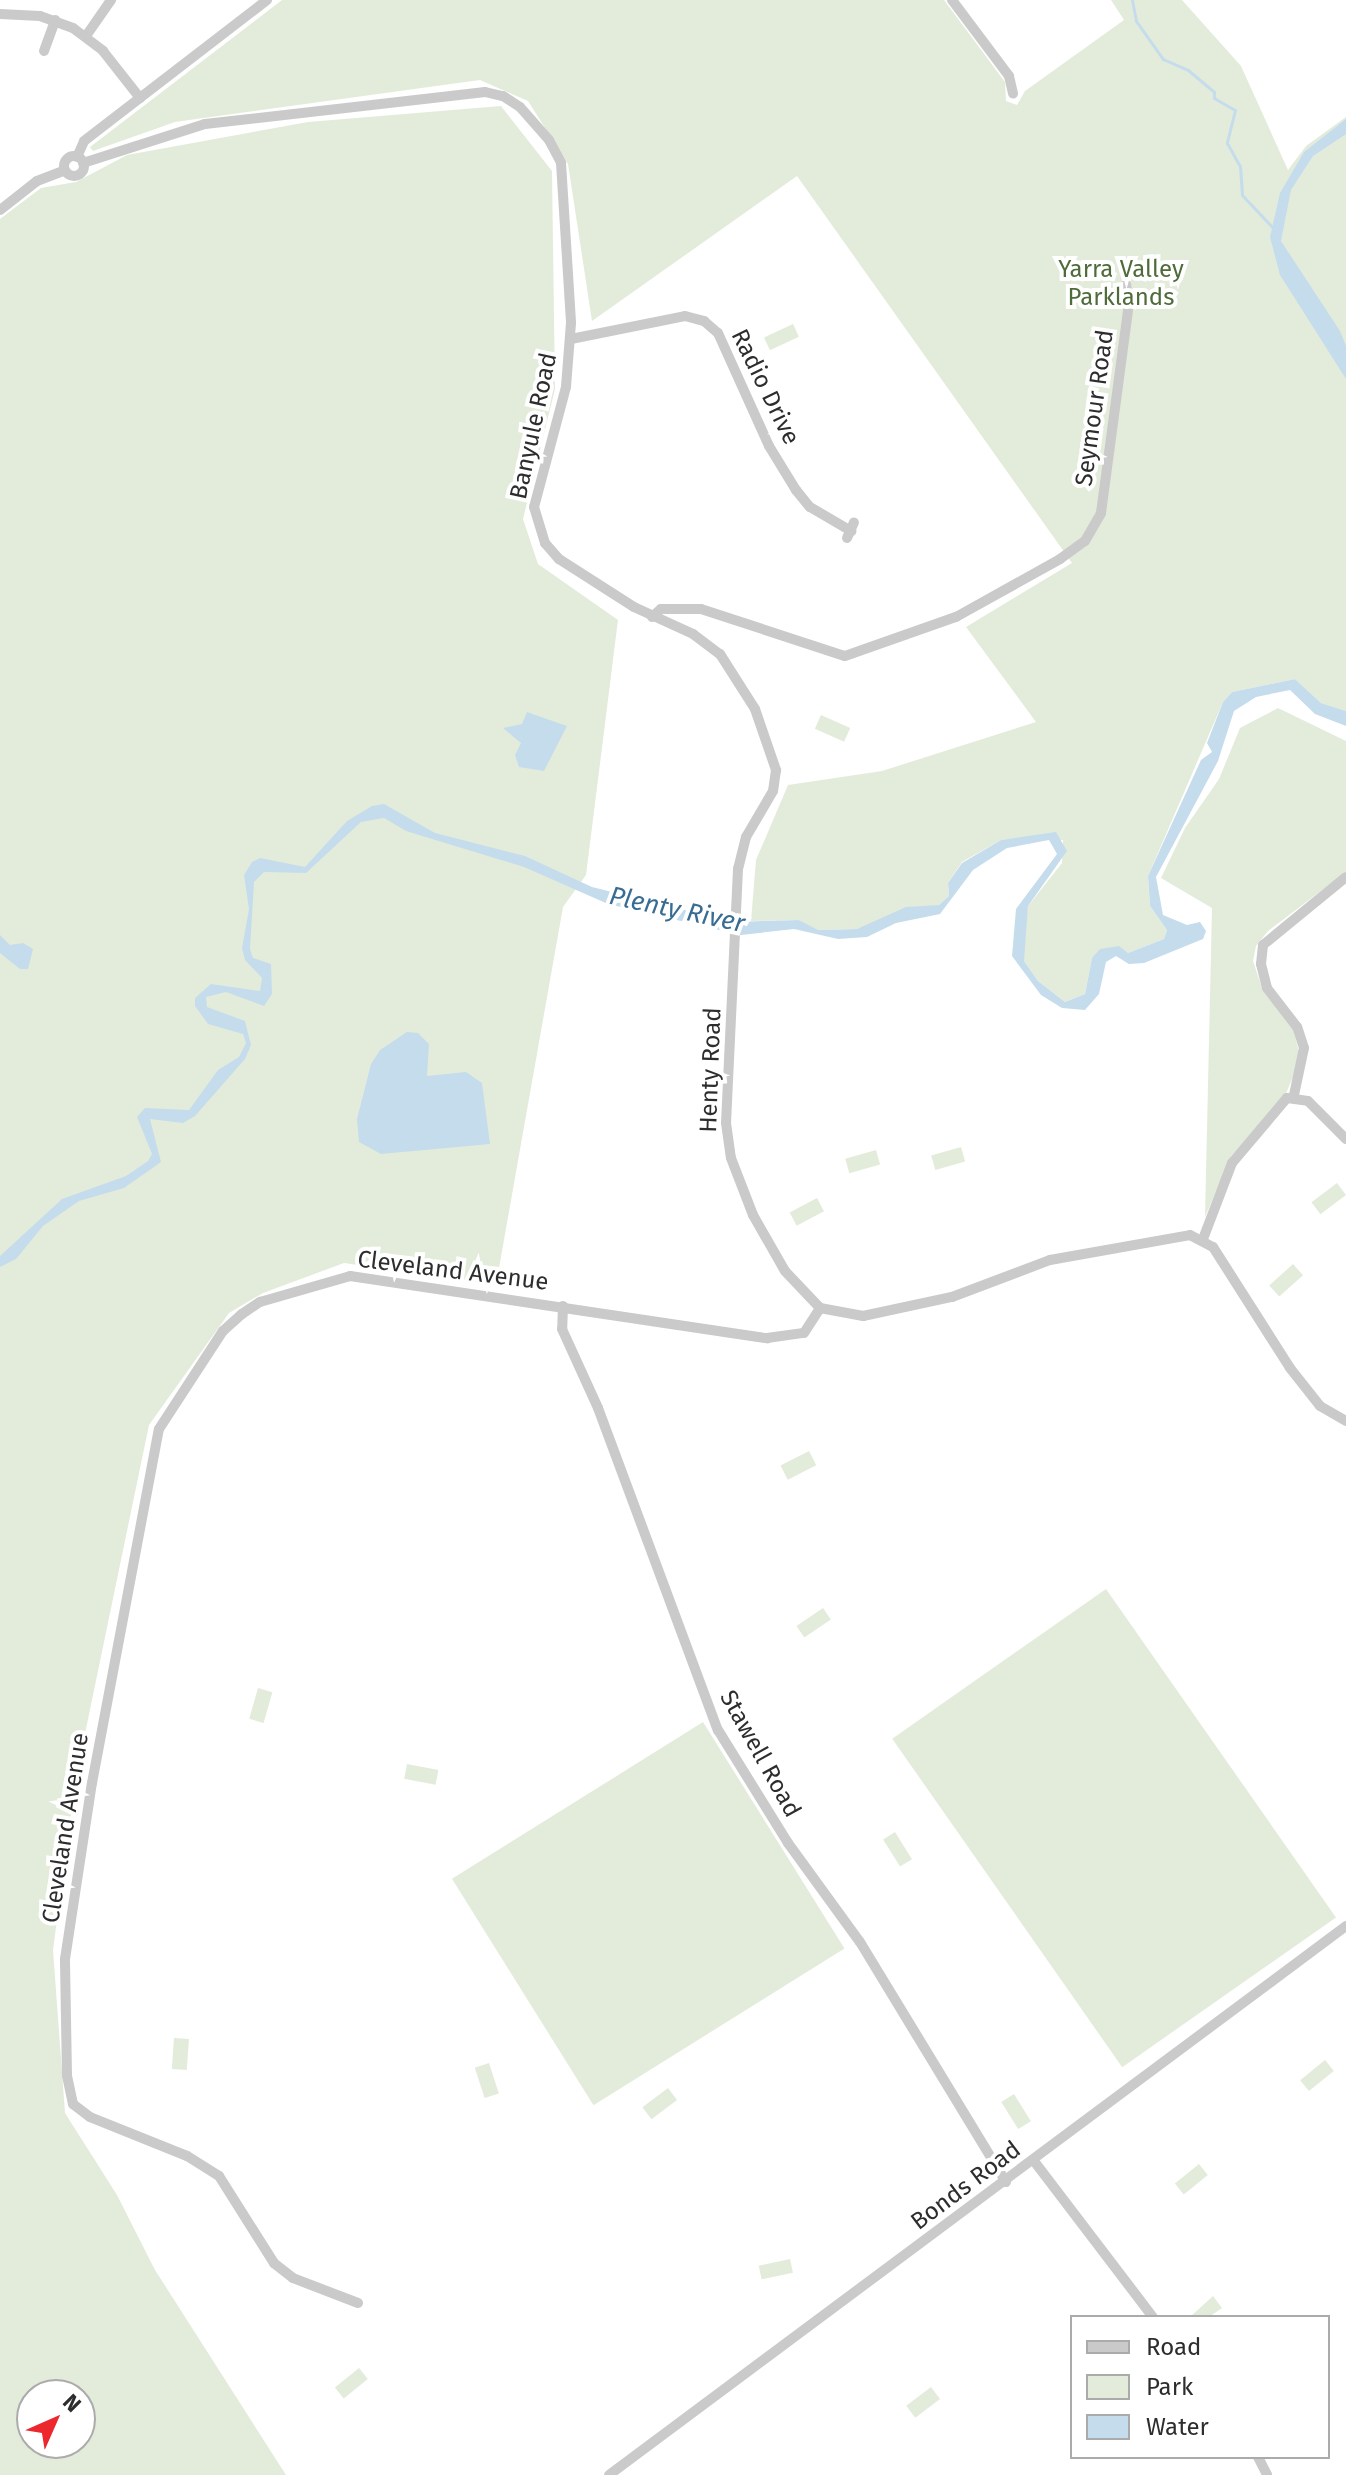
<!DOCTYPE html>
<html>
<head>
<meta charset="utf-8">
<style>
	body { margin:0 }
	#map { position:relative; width:1346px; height:2475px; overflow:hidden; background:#fff; font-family:"Fira Sans",sans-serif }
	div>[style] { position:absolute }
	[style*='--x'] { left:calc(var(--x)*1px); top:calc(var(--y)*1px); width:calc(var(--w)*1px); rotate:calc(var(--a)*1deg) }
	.green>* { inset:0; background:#e3ecda; transform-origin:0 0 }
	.water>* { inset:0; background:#c5dced }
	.stream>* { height:3px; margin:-1.5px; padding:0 1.5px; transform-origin:1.5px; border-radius:1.5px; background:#c5dced }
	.minor>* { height:10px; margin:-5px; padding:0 5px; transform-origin:5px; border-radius:5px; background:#cacaca }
	.minor>.ring { margin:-5px; padding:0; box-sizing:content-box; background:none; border:10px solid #cacaca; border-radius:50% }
	span { translate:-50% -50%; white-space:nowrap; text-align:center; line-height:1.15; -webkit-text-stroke:8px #fff; paint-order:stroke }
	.park-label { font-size:24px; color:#4e6b39 }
	.street-label { font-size:24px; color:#2d2d2d }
	.water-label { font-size:26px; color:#386c93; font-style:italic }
	.legend { position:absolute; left:1070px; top:2315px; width:260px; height:144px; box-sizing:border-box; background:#fff; border:2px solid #ababab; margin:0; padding:10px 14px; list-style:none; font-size:24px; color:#2d2d2d }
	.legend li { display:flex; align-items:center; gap:16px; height:40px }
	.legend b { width:40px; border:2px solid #ababab }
	.north { position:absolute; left:16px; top:2379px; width:80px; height:80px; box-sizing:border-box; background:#fff; border:2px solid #ababab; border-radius:50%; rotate:45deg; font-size:22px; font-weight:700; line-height:32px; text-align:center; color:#2d2d2d }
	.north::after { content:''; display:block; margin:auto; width:28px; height:36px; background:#ed272e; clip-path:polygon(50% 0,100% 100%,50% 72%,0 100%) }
</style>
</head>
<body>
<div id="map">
	<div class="green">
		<i style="clip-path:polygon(282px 0,944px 0,1005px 82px,1006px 101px,1017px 105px,1025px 91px,1124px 20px,1111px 0,1182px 0,1241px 66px,1288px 170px,1306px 146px,1346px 117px,1346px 711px,1321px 703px,1295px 679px,1232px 692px,1223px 702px,1148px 876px,1150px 906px,1167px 930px,1164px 939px,1128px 953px,1092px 958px,1085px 994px,1065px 1002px,1038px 981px,1024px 961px,1024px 935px,1028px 906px,1062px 863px,1063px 840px,1019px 838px,1001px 840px,962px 862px,948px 883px,949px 896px,939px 905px,857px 929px,817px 930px,799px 920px,751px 921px,756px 860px,788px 785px,882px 771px,1036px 722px,966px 627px,1072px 563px,797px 176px,592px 321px,568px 164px,528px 101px,480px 80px,175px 122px,93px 151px,90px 147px)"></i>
		<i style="clip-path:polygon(evenodd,501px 106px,552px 171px,555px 389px,523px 519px,538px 564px,618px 620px,586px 875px,563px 907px,496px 1285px,344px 1263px,263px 1293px,229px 1313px,149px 1425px,76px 1777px,53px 1950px,65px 2113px,117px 2195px,155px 2270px,286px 2475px,0 2475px,0 219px,41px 188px,76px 182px,127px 155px,308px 122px,501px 106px,32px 2395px,80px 2395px,80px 2443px,32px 2443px,32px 2395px)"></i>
		<i style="left:793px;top:324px;width:14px;height:32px;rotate:65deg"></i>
		<i style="clip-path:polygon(1278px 708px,1346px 741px,1346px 872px,1268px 931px,1256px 946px,1253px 961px,1263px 991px,1293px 1028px,1299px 1052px,1295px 1072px,1285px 1096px,1231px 1156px,1205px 1217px,1212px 908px,1161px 878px,1185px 828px,1219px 779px,1240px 728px)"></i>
		<i style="left:821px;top:715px;width:32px;height:15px;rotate:24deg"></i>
		<i style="left:961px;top:1147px;width:15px;height:31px;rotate:74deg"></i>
		<i style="left:876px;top:1150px;width:15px;height:32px;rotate:74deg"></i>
		<i style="left:1337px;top:1183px;width:15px;height:32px;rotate:53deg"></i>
		<i style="left:817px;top:1198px;width:15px;height:31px;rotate:62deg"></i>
		<i style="left:1293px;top:1264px;width:15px;height:32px;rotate:48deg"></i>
		<i style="left:809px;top:1451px;width:16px;height:32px;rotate:63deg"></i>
		<i style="left:1106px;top:1589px;width:401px;height:261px;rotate:55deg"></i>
		<i style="left:823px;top:1608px;width:14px;height:32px;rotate:56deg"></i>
		<i style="left:258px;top:1688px;width:15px;height:32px;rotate:16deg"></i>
		<i style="left:703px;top:1722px;width:267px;height:296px;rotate:58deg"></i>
		<i style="left:407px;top:1764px;width:32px;height:15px;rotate:11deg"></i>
		<i style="left:895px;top:1832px;width:32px;height:14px;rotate:58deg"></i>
		<i style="left:174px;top:2038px;width:15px;height:31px;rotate:4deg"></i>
		<i style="left:1325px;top:2060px;width:14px;height:32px;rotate:51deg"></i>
		<i style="left:489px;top:2063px;width:32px;height:15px;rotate:72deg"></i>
		<i style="left:668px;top:2088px;width:15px;height:32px;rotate:53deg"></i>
		<i style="left:1014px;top:2094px;width:32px;height:15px;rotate:58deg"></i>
		<i style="left:1199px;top:2164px;width:14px;height:31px;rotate:51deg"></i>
		<i style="left:790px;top:2259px;width:14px;height:32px;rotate:78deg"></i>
		<i style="clip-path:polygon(1213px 2296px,1222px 2308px,1209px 2317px,1190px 2317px)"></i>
		<i style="left:359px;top:2368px;width:14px;height:31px;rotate:51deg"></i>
		<i style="left:931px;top:2387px;width:15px;height:31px;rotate:53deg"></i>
	</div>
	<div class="water">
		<i style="clip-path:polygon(1346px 119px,1346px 134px,1313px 156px,1291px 190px,1281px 241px,1340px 331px,1346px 346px,1346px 379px,1280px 275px,1270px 237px,1280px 193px,1304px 152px)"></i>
		<i style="clip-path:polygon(1295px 679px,1321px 703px,1346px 711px,1346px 726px,1315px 714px,1290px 690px,1256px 697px,1234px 711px,1218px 761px,1156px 877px,1163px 915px,1187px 925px,1200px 922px,1206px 931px,1203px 939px,1144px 963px,1129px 964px,1116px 956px,1106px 962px,1099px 994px,1085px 1010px,1062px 1008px,1041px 995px,1012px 956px,1016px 909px,1057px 854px,1049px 840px,1007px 848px,973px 870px,940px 914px,896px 923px,867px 937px,838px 939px,794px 929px,741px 935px,608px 904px,524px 867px,406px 831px,384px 818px,361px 822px,306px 873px,264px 872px,254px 882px,250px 949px,253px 958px,271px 964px,272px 994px,264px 1006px,226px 992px,206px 997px,207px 1007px,245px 1021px,251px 1045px,245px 1059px,195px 1116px,183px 1123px,150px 1119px,161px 1162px,124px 1188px,79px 1201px,43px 1226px,16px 1259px,0 1267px,0 1256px,62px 1199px,126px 1176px,148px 1161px,152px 1154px,137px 1117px,145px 1108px,189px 1110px,218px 1070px,239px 1057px,246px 1043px,243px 1034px,208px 1024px,195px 1006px,195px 998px,211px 984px,260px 991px,262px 978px,245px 960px,242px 948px,249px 909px,244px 875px,252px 862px,260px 858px,305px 867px,347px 821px,372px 806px,384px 804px,435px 833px,525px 856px,592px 887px,733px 922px,799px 920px,818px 930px,857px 929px,906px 907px,939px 905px,949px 896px,948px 883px,962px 863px,1001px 840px,1056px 832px,1067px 851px,1028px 906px,1024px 961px,1038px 981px,1065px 1002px,1085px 994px,1092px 958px,1100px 949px,1119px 946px,1128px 953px,1164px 939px,1167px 930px,1150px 906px,1148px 876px,1201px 760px,1212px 752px,1207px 743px,1223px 702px,1232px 692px)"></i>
		<i style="clip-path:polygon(527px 712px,567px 726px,544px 771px,519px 767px,515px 755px,521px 743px,503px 728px,522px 724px)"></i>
		<i style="clip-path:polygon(0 935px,10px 945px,23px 943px,33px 949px,28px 969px,20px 969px,0 953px)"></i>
		<i style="clip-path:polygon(407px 1032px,418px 1033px,429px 1044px,427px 1076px,466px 1072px,482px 1083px,490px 1144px,381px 1154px,359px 1142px,357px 1119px,371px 1064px,380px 1050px)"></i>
	</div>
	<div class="stream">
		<i style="--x:1132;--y:0;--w:21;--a:79"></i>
		<i style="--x:1136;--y:21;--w:47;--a:54.6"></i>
		<i style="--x:1163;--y:59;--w:27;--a:24"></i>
		<i style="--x:1188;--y:70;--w:34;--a:40"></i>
		<i style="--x:1214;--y:92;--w:6;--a:90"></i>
		<i style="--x:1214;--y:98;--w:24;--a:30"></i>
		<i style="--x:1235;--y:110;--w:34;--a:104"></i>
		<i style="--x:1227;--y:143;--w:26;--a:61"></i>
		<i style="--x:1240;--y:166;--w:29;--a:86"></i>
		<i style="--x:1242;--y:195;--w:48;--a:46.7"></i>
	</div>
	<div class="minor">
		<i style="--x:952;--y:0;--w:95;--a:53.1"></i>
		<i style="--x:1009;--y:76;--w:18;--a:77"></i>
		<i style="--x:0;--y:14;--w:40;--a:2.9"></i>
		<i style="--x:40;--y:16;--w:35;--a:20"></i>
		<i style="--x:73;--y:28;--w:38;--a:37"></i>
		<i style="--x:103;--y:51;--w:60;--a:51.8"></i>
		<i style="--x:86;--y:36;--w:44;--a:-55.2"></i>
		<i style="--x:44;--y:51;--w:33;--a:-70"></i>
		<i class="ring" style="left:64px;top:156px;width:10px;height:10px"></i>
		<i style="--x:77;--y:157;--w:17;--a:-66"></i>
		<i style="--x:84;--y:141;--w:231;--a:-37.6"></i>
		<i style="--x:83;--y:163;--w:128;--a:-17.7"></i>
		<i style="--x:205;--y:124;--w:282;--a:-6.5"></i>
		<i style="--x:485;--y:92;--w:18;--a:13"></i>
		<i style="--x:503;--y:96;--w:20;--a:33"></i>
		<i style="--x:520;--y:107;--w:44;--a:48.7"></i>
		<i style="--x:549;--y:140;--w:26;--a:62"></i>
		<i style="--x:561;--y:163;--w:160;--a:86.4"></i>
		<i style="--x:571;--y:323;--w:64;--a:94.5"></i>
		<i style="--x:566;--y:387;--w:124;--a:104.9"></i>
		<i style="--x:534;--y:507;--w:38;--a:73"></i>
		<i style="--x:545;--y:543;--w:21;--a:49"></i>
		<i style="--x:559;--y:559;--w:89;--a:32.6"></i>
		<i style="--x:634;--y:607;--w:65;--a:24.6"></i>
		<i style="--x:693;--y:634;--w:34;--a:37"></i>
		<i style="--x:720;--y:654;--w:65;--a:57.5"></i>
		<i style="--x:755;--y:709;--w:65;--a:71"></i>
		<i style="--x:776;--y:770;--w:21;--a:98"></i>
		<i style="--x:773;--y:791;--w:53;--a:120.4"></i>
		<i style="--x:746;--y:837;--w:33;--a:104"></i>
		<i style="--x:738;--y:869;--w:254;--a:92.7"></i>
		<i style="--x:726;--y:1123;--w:35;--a:82"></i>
		<i style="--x:731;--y:1158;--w:61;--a:68.9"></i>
		<i style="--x:753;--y:1215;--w:64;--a:60.3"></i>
		<i style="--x:785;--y:1271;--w:51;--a:46.6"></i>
		<i style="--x:820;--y:1308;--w:44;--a:10.5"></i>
		<i style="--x:863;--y:1316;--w:91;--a:-12.1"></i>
		<i style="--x:952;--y:1297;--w:105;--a:-20.7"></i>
		<i style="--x:1050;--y:1260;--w:142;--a:-10.1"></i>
		<i style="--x:1190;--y:1235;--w:26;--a:28"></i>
		<i style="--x:1213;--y:1247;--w:143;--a:57.5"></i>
		<i style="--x:1290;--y:1368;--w:48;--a:51.7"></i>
		<i style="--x:1320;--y:1406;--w:30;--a:30"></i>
		<i style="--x:0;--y:210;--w:47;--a:-38.1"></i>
		<i style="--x:37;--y:181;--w:30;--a:-21"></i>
		<i style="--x:571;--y:339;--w:116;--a:-11.4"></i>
		<i style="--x:685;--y:316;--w:20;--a:15"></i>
		<i style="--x:704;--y:321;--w:18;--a:41"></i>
		<i style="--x:718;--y:333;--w:124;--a:65.7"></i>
		<i style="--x:769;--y:446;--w:52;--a:58.5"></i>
		<i style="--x:796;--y:490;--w:22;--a:51"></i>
		<i style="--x:810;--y:507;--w:48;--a:30.3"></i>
		<i style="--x:847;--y:538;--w:17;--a:-66"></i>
		<i style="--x:652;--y:617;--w:12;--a:-42"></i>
		<i style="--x:661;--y:609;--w:40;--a:0"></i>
		<i style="--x:701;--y:609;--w:151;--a:18.1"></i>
		<i style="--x:845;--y:656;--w:118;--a:-19.4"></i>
		<i style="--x:956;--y:617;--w:119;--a:-29.1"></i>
		<i style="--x:1060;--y:559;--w:31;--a:-36"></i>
		<i style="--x:1085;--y:541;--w:32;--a:-60"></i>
		<i style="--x:1101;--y:513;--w:212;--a:-82.4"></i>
		<i style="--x:1129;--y:303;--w:19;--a:-99"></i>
		<i style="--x:1294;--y:1095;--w:48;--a:-78"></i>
		<i style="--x:1304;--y:1048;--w:22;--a:-108"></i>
		<i style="--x:1297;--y:1027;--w:49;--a:-127.6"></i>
		<i style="--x:1267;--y:988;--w:25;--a:-104"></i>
		<i style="--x:1261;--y:964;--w:19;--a:-84"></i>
		<i style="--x:1263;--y:945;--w:107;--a:-39.3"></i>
		<i style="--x:1203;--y:1239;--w:81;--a:-69.1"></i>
		<i style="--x:1232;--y:1163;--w:85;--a:-49.8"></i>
		<i style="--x:1287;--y:1098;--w:21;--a:8"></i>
		<i style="--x:1308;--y:1101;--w:54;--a:45"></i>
		<i style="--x:563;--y:1306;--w:23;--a:92"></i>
		<i style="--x:562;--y:1329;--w:87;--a:65.5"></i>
		<i style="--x:598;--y:1408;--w:344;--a:69.6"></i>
		<i style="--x:718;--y:1730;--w:133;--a:58.2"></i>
		<i style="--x:788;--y:1843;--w:122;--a:54"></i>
		<i style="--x:860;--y:1942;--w:281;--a:58.7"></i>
		<i style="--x:1034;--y:2161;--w:196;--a:52.7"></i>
		<i style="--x:358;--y:2303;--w:70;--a:-159"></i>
		<i style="--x:293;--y:2278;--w:24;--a:-142"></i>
		<i style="--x:274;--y:2263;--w:103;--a:-122.3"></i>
		<i style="--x:219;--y:2176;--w:38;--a:-148"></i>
		<i style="--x:187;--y:2156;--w:105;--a:-158.1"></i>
		<i style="--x:90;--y:2117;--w:21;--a:-143"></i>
		<i style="--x:73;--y:2104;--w:29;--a:-102"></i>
		<i style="--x:67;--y:2076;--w:117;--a:-91"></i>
		<i style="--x:65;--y:1959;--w:178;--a:-81.3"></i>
		<i style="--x:92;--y:1783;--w:360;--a:-79.3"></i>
		<i style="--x:159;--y:1429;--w:117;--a:-56.9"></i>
		<i style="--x:223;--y:1331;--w:25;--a:-42"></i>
		<i style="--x:242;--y:1314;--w:22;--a:-34"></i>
		<i style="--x:260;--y:1302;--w:94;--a:-16.1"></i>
		<i style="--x:350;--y:1276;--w:422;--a:8.5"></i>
		<i style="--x:767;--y:1338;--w:37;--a:-8"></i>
		<i style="--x:804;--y:1333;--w:30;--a:-57"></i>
		<i style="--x:1258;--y:2457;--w:20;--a:63"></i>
		<i style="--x:609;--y:2475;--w:919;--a:-36.68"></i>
	</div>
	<div class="park-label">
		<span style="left:1121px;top:284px">Yarra Valley<br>Parklands</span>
	</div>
	<div class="street-label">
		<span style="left:765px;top:387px;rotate:64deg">Radio Drive</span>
		<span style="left:1095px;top:408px;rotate:-82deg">Seymour Road</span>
		<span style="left:534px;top:426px;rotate:-78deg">Banyule Road</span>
		<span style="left:711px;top:1070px;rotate:-88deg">Henty Road</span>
		<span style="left:453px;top:1271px;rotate:7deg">Cleveland Avenue</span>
		<span style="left:760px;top:1754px;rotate:61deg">Stawell Road</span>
		<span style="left:66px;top:1828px;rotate:-81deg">Cleveland Avenue</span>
		<span style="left:966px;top:2186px;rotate:-37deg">Bonds Road</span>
	</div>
	<div class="water-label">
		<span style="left:677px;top:910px;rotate:12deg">Plenty River</span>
	</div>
	<ul class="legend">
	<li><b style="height:10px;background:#cacaca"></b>Road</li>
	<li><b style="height:22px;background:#e3ecda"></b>Park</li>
	<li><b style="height:22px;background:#c5dced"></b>Water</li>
	</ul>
	<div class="north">N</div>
</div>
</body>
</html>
